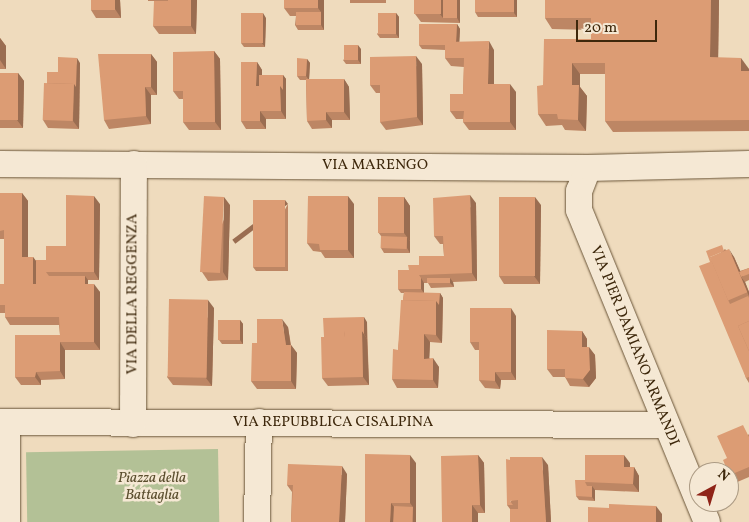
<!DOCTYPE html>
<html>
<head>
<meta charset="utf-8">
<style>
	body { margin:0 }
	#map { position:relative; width:749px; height:522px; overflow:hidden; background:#efdbbd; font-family:Vollkorn,serif }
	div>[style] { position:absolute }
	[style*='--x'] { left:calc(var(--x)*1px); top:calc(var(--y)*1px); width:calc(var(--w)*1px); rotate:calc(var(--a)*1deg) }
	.green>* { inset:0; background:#b3c196; transform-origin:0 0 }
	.roads { filter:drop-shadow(0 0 1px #6a5538) drop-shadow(0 0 1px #6a5538) }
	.street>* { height:26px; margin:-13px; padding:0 13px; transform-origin:13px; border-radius:13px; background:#f5e8d4 }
	.wall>* { inset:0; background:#bd8664; transform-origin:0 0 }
	.shaded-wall>* { inset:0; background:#9a6d51; transform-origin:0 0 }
	.building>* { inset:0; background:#dc9c74; transform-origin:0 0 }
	span { translate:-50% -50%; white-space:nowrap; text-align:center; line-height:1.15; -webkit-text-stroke:5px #f5e8d4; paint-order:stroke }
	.street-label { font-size:15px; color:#3e280c }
	.park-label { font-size:15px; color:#5b4e2e; font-style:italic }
	.north { position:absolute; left:689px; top:462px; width:50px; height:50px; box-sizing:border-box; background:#f5e8d4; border:1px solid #ac9b84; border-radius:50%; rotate:39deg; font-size:14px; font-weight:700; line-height:20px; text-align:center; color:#3e280c }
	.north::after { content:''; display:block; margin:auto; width:18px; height:22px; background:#8f2418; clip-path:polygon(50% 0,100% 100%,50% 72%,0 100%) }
	.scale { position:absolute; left:576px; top:20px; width:81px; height:22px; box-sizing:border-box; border:2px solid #3e280c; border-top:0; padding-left:6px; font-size:15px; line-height:18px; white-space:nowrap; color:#3e280c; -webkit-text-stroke:4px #f5e8d4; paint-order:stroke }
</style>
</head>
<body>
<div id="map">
	<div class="green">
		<i style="left:218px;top:449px;width:73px;height:192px;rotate:89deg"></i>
	</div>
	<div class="roads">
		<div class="street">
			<i style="--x:0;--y:164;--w:588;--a:0.39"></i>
			<i style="--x:588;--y:168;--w:161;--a:-1.4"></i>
			<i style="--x:588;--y:168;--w:25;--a:111"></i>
			<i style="--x:579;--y:191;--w:19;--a:90"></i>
			<i style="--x:579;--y:210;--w:337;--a:67.7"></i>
			<i style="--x:0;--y:422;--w:666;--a:0.26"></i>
			<i style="--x:133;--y:424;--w:260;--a:-89.8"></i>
			<i style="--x:7;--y:522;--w:100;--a:-90"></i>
			<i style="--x:257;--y:522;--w:100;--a:-88.9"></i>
		</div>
	</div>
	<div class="wall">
		<i style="clip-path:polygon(120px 0,121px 18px,96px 18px,91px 10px)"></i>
		<i style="clip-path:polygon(148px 0,197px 0,196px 34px,159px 34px,153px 26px,168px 1px,148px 1px)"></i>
		<i style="clip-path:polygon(284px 0,324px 0,324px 30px,298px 30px,295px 25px,296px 16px,290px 16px,284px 8px)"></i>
		<i style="left:350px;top:0;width:36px;height:3px"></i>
		<i style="clip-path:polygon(460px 0,460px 23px,421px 22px,415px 14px)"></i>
		<i style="clip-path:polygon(475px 0,517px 0,517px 17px,478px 17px,475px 12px)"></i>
		<i style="clip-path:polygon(545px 0,719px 0,718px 58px,749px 69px,749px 131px,613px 132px,605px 121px,605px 74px,580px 74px,580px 87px,587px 96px,586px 131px,565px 130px,562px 125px,546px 126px,538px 114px,543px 85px,591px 39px,591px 30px,552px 29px,545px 18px)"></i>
		<i style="clip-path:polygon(396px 13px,399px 17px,399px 38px,380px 38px,377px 34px)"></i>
		<i style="clip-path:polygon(266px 18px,265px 47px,244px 47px,241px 43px)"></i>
		<i style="clip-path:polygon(457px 24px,460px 29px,459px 42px,494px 50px,494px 84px,516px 92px,516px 130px,469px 130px,463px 122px,463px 119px,456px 119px,450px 111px,463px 94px,464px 67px,451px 66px,445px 58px,445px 50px,422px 49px,419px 45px)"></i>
		<i style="clip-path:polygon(0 38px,6px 46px,6px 69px,0 69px)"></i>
		<i style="clip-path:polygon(361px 49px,361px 64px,346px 64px,343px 60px)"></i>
		<i style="clip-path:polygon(214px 51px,220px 59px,221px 130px,189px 130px,183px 122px,183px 99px,179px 99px,173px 91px)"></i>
		<i style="clip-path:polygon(151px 54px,157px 62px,157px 95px,151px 95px,151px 124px,109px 129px,104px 120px)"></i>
		<i style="clip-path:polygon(307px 59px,310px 63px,309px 79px,344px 79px,349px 87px,350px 120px,332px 120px,332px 128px,312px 129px,307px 121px,306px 80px,300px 80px,297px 76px)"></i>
		<i style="clip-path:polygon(257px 62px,262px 70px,262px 75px,283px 75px,286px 79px,286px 119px,266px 119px,266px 129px,246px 129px,241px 121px)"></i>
		<i style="clip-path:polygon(80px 63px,79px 129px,48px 128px,43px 120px,47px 83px,58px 72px)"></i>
		<i style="clip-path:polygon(422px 64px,423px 125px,386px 130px,380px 122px,380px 93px,376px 93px,370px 85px)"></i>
		<i style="clip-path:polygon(0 73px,18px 73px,24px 81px,23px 128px,0 128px)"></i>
		<i style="clip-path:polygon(0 193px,22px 193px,28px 201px,28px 257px,33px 257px,36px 261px,46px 260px,66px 246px,100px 204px,99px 280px,88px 280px,88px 284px,100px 292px,100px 350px,65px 350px,65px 379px,41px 380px,41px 385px,21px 385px,15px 377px,60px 335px,59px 325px,10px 325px,5px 317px,5px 313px,0 313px,0 284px,4px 284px,4px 239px,0 239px)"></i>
		<i style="clip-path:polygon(404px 197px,410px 206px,410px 253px,384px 253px,381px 248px,381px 236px,378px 232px)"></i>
		<i style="clip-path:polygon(476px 203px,477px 281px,453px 282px,454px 287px,431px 288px,428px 283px,424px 283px,424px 293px,440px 293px,443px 298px,442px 343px,430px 342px,429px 358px,439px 367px,438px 388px,397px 388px,392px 379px,398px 350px,403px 300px,404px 293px,401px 293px,398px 289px,409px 270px,419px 265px,444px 256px,443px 244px,440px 244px,434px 236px)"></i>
		<i style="clip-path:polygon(288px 204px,288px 271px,256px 271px,253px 267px)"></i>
		<i style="clip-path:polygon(354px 204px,354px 258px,325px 258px,321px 252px,313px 251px,307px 243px)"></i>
		<i style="clip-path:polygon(230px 205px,228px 280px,208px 281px,202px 272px)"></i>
		<i style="clip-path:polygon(541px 205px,540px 284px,504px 284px,499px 276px)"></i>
		<i style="clip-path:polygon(725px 249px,726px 250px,734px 257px,740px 271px,749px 268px,749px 280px,745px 282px,749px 292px,749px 383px,746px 378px,710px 262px)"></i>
		<i style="clip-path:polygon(214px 308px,212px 386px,173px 385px,167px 377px)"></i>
		<i style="clip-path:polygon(516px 316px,516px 380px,501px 380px,500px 389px,485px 388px,479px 380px,479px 350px,475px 350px,470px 342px)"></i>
		<i style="clip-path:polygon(240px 320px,243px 324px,243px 344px,222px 344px,219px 340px)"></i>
		<i style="clip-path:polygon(367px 322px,369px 385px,328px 386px,322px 378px,324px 337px)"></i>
		<i style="clip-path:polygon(288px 327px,291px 345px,297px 353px,296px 389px,257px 389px,251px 381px)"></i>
		<i style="clip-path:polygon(582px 331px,587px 339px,587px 347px,595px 355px,596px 378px,589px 387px,570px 386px,565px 377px,553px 377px,547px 369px)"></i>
		<i style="clip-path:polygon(749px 434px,749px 477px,735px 483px,730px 475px,727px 458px)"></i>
		<i style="clip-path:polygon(478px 455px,484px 463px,485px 513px,478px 513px,442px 522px)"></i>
		<i style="clip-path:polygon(416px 463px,416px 522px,365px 522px)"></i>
		<i style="clip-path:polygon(630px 463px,630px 467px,634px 467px,639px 476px,639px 492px,595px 490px,595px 501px,579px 500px,576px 496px,585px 480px)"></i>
		<i style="clip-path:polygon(548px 465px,551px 522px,510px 509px,507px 505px)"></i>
		<i style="clip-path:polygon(347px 474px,345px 522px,291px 522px,292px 492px,287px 485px)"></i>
	</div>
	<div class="shaded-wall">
		<i style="clip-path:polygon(115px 0,120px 0,121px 18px,115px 9px)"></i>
		<i style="clip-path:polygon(191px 0,197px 0,196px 34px,191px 26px)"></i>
		<i style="clip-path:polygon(318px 0,324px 0,324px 30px,321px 25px,321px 12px,318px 8px)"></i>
		<i style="clip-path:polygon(441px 0,447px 0,443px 18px,440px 14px)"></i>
		<i style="clip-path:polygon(457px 0,460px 0,460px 23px,457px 18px)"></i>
		<i style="clip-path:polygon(514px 0,517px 0,517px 17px,514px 13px)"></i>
		<i style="clip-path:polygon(711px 0,719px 0,718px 69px,710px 57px)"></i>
		<i style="clip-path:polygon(263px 13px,266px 18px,265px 47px,262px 43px)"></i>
		<i style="clip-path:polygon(396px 13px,399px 17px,399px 38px,396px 34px)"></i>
		<i style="clip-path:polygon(457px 24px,460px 29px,459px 50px,456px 45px)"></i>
		<i style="clip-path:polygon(0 38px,6px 46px,6px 69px,0 60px)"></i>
		<i style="clip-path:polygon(489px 41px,494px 50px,494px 92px,488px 84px)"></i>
		<i style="clip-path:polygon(358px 45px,361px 49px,361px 64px,358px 60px)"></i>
		<i style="clip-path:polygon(214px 51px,220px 59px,221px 130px,215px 122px)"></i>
		<i style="clip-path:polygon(151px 54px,157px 62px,157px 95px,151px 87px)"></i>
		<i style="clip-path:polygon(416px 56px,422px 64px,423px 125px,417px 117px)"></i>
		<i style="clip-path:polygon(77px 58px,80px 63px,79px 129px,73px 121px,74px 84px)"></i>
		<i style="clip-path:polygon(741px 58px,749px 69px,749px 82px,741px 71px)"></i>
		<i style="clip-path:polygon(307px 59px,310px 63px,309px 80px,306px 76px)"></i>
		<i style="clip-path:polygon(257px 62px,262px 70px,262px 90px,256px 86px)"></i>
		<i style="clip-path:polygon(572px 63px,580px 74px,580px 87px,587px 96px,586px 131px,578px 120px,572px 85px)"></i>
		<i style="clip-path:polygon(18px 73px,24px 81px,23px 128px,17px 120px)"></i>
		<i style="clip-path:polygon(283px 75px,286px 79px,286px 119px,281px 111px,280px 86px)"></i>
		<i style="clip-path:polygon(344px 79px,349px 87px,350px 120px,344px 112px)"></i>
		<i style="clip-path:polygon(510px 84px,516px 92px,516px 130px,510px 122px)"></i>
		<i style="clip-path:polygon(145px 87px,151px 95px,151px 124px,146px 116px)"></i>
		<i style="clip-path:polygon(260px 111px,266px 119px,266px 129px,260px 121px)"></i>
		<i style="clip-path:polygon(326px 112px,332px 120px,332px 128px,326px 120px)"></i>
		<i style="clip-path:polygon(22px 193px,28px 201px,28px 265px,22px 257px)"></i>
		<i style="clip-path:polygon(470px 195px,476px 203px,477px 281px,472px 273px)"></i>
		<i style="clip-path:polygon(94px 196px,100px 204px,99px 280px,94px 272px)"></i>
		<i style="clip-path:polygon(348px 196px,354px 204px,354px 258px,348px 250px)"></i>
		<i style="clip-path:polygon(224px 197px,230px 205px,228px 280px,223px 272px)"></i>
		<i style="clip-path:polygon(404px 197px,410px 206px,410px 241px,404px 233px)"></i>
		<i style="clip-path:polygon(535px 197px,541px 205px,540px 284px,534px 276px)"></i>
		<i style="left:285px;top:200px;width:5px;height:66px;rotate:53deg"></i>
		<i style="clip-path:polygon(407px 237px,410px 241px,410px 253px,407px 248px)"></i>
		<i style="clip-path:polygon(729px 249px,734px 257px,743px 277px,741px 277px,745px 282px,749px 292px,749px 296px,747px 292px)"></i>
		<i style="clip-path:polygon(33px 257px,39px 265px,39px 288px,33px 284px)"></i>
		<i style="clip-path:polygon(85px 276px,88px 280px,88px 292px,85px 288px)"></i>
		<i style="clip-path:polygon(421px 278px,424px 283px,424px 293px,421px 289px)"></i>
		<i style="clip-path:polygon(450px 278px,453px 282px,454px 287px,450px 283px)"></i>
		<i style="clip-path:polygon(94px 284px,100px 292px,100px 350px,94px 342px)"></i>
		<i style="clip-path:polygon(440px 293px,443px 298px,442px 343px,436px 335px,436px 301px)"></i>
		<i style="clip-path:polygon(208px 300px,214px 308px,212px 386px,206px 378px)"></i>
		<i style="clip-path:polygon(511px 308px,516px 316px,516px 380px,511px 372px)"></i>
		<i style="clip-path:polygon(364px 317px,367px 322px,367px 339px,364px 334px)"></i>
		<i style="clip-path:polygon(282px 319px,288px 327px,291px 348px,291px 345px,297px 353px,296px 389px,291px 381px)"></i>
		<i style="clip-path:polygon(240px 320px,243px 324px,243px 344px,240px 340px)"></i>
		<i style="clip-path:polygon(362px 331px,367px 339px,369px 385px,363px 377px)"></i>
		<i style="clip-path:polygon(582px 331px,587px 339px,587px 355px,582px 347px)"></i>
		<i style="clip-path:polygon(424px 334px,430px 342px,429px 367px,424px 359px)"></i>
		<i style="clip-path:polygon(60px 342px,65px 350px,65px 379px,60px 371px)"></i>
		<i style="clip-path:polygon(589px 347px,595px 355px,596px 378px,589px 387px,583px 379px)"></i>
		<i style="clip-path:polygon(433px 358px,439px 367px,438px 388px,433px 380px)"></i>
		<i style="clip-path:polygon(36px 372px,41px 380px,41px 385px,35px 377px)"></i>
		<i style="clip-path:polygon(495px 372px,501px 380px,500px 389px,495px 381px)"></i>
		<i style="clip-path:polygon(410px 455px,416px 463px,416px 522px,413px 522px,413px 507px,410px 503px)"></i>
		<i style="clip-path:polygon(478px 455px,484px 463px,485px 513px,480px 505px)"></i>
		<i style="clip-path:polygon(624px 455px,630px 463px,630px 475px,624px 467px)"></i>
		<i style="clip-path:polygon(542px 457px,548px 465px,551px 522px,546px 522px)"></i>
		<i style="clip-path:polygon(342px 466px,347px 474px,345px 522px,339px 522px)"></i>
		<i style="clip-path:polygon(634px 467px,639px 476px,639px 492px,633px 484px)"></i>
		<i style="clip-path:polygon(592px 486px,595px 490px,595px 501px,592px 497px)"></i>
		<i style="clip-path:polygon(391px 503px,397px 511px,396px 522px,390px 522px)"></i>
		<i style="clip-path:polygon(472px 505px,478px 513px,478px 522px,472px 522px)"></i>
		<i style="clip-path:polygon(656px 506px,662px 514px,662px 522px,656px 522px)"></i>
	</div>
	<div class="building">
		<i style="left:91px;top:0;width:24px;height:10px"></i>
		<i style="clip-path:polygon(168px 0,191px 0,191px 26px,153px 26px,154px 1px,168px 1px)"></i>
		<i style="left:284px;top:0;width:34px;height:8px"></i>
		<i style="left:414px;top:0;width:27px;height:14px"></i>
		<i style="left:443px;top:0;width:14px;height:18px"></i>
		<i style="left:475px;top:0;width:39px;height:12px"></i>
		<i style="clip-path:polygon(545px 0,711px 0,710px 57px,741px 58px,741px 71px,749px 71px,749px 120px,605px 121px,605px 63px,572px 63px,572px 85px,579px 85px,578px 120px,558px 119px,557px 114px,538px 114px,537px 86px,543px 85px,544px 39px,591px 39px,591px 18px,545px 18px)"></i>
		<i style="left:296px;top:12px;width:25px;height:13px"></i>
		<i style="left:241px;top:13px;width:22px;height:30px"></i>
		<i style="left:378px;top:13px;width:18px;height:21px"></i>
		<i style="clip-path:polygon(419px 24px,457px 24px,456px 42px,445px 42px,445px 45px,419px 45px)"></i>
		<i style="clip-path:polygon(489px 41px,488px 84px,510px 84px,510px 122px,463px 122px,464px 111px,450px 111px,450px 94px,463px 94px,464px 58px,445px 58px,445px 42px)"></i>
		<i style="left:344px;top:45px;width:14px;height:15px"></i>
		<i style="clip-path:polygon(214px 51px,215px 122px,183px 122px,183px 91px,173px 91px,173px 52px)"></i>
		<i style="clip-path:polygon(98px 54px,151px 54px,151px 87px,145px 87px,146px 116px,104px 120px)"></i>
		<i style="clip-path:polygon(416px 56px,417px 117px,380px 122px,380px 85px,370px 85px,370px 57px)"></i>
		<i style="clip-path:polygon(58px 57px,77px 58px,76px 87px,74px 84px,47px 83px,47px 72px,58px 72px)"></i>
		<i style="clip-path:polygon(297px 58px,307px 59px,306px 76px,297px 76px)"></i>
		<i style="clip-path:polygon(241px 62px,257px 62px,256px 86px,280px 86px,281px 111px,260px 111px,260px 121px,241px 121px)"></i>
		<i style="left:0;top:73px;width:18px;height:47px"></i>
		<i style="clip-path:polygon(259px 75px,283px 75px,283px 90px,280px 86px,259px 86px)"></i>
		<i style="clip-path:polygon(306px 79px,344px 79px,344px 112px,326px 112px,326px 120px,307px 121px)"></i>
		<i style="left:44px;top:83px;width:30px;height:37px;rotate:2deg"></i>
		<i style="clip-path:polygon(0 193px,22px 193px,22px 257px,33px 257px,33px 284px,94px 284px,94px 342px,60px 342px,60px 371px,36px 372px,35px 377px,15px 377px,15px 335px,60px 335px,59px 317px,5px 317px,5px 305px,0 305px,0 284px,4px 284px,4px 230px,0 231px)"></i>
		<i style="clip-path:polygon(66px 195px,94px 196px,94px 272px,46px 272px,46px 246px,66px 246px)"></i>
		<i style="clip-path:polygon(470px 195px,472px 273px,419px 275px,419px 256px,444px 256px,443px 236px,434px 236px,433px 198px)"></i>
		<i style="left:204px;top:196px;width:20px;height:76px;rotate:3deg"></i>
		<i style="clip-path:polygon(308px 196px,348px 196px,348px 250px,320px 250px,319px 244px,307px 243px)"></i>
		<i style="left:404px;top:197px;width:36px;height:26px;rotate:90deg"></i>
		<i style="left:499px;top:197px;width:36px;height:79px"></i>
		<i style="left:253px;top:200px;width:32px;height:67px"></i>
		<i style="left:381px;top:236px;width:26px;height:12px;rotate:2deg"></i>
		<i style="clip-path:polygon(722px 245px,724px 251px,710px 257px,728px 300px,730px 304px,748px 296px,749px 298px,749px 321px,738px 326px,749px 351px,749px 377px,746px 378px,699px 266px,710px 262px,706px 251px)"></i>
		<i style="left:729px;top:249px;width:47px;height:21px;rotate:67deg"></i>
		<i style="clip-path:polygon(36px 260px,46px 260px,46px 272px,49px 276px,85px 276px,85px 284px,36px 284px)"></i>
		<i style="clip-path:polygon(408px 265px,419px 265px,419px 275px,421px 278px,421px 289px,398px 289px,398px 270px,409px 270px)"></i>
		<i style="clip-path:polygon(749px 268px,749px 274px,741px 277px,739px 272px)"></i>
		<i style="left:427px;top:278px;width:23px;height:5px"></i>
		<i style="clip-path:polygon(404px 292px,440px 293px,439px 305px,436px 301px,403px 300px)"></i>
		<i style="left:169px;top:299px;width:39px;height:78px;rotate:1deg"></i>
		<i style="clip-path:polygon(401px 300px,436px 301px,436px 335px,424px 334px,424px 359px,433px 358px,433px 380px,392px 379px,393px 349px,398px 350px)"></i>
		<i style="clip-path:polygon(470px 308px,511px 308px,511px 372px,495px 372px,495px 381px,479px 380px,479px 342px,470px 342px)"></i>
		<i style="clip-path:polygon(364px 317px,364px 334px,362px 331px,344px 331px,345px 337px,324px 337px,323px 318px)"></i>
		<i style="clip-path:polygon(257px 319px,282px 319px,286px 345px,291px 345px,291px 381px,251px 381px,252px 343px,257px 343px)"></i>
		<i style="left:218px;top:320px;width:22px;height:20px"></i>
		<i style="clip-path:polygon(749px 321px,749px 351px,738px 326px)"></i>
		<i style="clip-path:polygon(547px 330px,582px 331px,582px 347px,589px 347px,590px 370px,583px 379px,565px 378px,565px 369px,547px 369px)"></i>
		<i style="clip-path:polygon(344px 331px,362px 331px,363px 377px,322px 378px,321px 337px,345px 337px)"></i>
		<i style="clip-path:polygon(743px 425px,749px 437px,749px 467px,730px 475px,729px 472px,728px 472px,723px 460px,727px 458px,717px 436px)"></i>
		<i style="clip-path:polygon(365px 454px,410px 455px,410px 503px,391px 503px,390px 522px,365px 522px)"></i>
		<i style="clip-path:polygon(478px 455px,480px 505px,472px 505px,472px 522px,442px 522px,441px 456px)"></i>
		<i style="clip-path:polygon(585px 455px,624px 455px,624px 467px,634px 467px,633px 484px,585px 482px)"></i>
		<i style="clip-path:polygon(510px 457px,542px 457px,546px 522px,510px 522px,510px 509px,518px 509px,518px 500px,510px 501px)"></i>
		<i style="clip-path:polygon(506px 459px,510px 460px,510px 501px,513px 505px,507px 505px)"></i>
		<i style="clip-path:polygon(288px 464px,342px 466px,339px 522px,291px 522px,293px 485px,287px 485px)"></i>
		<i style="clip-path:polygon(575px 480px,585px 480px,585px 482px,587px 486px,592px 486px,592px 497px,576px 496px)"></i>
		<i style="clip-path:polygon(609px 504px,656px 506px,656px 522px,588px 522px,588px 507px,609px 508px)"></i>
		<i style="left:394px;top:506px;width:19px;height:16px;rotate:3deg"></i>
	</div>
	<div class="street-label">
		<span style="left:375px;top:166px">VIA MARENGO</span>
		<span style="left:133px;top:294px;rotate:-90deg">VIA DELLA REGGENZA</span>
		<span style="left:634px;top:346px;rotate:68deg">VIA PIER DAMIANO ARMANDI</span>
		<span style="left:333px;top:423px">VIA REPUBBLICA CISALPINA</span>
	</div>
	<div class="park-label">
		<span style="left:152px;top:487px">Piazza della<br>Battaglia</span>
	</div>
	<div class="north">N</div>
	<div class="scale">20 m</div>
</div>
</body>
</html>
